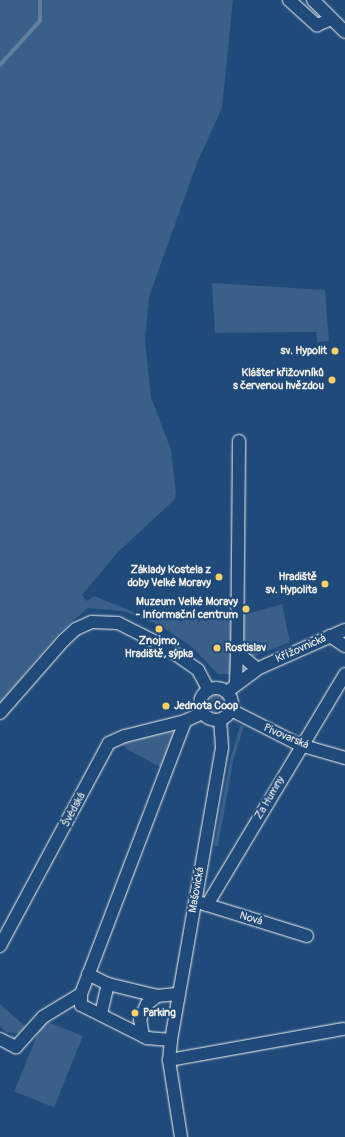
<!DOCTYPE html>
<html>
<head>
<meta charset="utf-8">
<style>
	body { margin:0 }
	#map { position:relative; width:345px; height:1137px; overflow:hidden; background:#1f4a7a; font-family:Pangolin,sans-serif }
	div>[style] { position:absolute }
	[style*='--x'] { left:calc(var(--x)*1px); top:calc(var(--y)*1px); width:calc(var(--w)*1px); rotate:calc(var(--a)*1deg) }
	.green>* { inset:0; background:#3a5f88; transform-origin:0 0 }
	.round { border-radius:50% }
	.stream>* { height:3.5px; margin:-1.75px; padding:0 1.75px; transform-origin:1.75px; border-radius:1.75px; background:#627e9d }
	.roads { filter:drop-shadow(0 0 1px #f4f1e8) drop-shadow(0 0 1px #f4f1e8) }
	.minor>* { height:12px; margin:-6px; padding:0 6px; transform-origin:6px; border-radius:6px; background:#1f4a7a }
	.minor>.ring { margin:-6px; padding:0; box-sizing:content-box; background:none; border:12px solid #1f4a7a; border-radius:50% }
	.dots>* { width:11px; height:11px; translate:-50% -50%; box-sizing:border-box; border:2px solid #1f4a7a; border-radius:50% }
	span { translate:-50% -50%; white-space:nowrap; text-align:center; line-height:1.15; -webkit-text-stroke:4px #1f4a7a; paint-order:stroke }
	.poi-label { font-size:11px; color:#f4f1e8; font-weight:700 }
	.right { translate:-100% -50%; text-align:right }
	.left { translate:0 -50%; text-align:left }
	.street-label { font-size:11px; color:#f4f1e8 }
</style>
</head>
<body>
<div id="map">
	<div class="green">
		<i style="clip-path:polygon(0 0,233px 0,222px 108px,197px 163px,149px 297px,145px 340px,151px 397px,171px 450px,176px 493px,174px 500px,118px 552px,82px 595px,87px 601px,94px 596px,149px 618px,230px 612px,232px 674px,218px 674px,192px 647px,161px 626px,123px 611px,88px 608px,59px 633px,0 703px)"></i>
		<i style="clip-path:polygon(212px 283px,325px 290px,329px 341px,317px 342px,316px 332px,215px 333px)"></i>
		<i style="clip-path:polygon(282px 604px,290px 642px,250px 658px,242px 646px,243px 615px)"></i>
		<i class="round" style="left:208px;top:695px;width:16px;height:16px"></i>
		<i style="clip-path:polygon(240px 726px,244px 726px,233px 761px,218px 846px,214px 846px,230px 760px)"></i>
		<i style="clip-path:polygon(169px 730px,176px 736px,165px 770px,127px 749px,121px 743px)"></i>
		<i style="clip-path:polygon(0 1004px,26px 1027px,19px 1033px,6px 1032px,0 1026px)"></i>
		<i style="left:43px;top:1020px;width:43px;height:77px;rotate:22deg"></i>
	</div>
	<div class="stream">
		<i style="--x:0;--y:65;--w:59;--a:-47.7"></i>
		<i style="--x:40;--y:21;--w:21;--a:-90"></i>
	</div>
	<div class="roads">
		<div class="minor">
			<i style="--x:289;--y:0;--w:38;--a:42"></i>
			<i style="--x:317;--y:25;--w:16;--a:-22"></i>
			<i style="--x:313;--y:0;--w:45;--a:45"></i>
			<i style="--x:239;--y:441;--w:211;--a:90.5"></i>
			<i style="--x:237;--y:652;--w:26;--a:40"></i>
			<i style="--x:330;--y:636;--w:18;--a:34"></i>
			<i style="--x:236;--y:682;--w:30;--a:-88"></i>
			<i class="ring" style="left:200px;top:688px;width:20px;height:20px"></i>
			<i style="--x:227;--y:692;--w:38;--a:-37"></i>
			<i style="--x:257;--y:669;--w:96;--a:-23.9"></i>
			<i style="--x:231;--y:710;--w:77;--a:26.9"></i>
			<i style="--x:300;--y:745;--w:47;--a:16.1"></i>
			<i style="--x:0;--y:713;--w:97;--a:-48.8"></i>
			<i style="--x:64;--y:640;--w:16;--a:-43"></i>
			<i style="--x:76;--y:629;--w:17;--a:-24"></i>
			<i style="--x:92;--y:622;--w:26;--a:2"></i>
			<i style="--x:118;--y:623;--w:51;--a:26.6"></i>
			<i style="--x:164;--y:646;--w:42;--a:35.2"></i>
			<i style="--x:198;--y:670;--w:21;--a:62"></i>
			<i style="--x:201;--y:903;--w:111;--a:17.3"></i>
			<i style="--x:207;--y:905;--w:269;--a:-59.1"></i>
			<i style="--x:0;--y:946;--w:230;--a:-61.8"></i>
			<i style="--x:109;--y:743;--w:17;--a:-24"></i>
			<i style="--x:125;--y:736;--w:62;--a:-14"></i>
			<i style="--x:88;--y:974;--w:22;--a:27"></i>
			<i style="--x:108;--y:984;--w:50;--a:13.8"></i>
			<i style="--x:157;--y:996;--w:20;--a:-6"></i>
			<i style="--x:81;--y:994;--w:11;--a:90"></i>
			<i style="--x:81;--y:1005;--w:74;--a:26.6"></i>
			<i style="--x:147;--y:1038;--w:24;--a:5"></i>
			<i style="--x:101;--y:1014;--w:31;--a:-77"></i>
			<i style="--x:143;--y:1036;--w:17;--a:-100"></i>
			<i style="--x:140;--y:1019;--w:17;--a:-65"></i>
			<i style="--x:147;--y:1004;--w:13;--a:-39"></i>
			<i style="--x:0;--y:1039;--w:18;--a:27"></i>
			<i style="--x:16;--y:1047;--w:40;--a:-48"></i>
			<i style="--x:43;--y:1017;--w:44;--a:-31.2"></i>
			<i style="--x:81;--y:994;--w:292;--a:-69.1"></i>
			<i style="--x:185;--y:721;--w:19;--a:-25"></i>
			<i style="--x:169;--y:1060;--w:177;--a:-10.1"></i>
			<i style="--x:181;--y:1137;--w:78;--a:-98.9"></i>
			<i style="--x:169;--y:1060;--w:20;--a:-84"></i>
			<i style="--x:171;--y:1040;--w:297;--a:-80.1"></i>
			<i style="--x:222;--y:747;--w:27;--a:-94"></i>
		</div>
	</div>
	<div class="dots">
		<i style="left:335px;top:351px;background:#ffd166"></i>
		<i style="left:332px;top:380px;background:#ffd166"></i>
		<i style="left:219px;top:577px;background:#ffd166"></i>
		<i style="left:325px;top:584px;background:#ffd166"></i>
		<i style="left:246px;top:609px;background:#ffd166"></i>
		<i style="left:159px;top:629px;background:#ffd166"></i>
		<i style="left:217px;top:648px;background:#ffd166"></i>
		<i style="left:166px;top:706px;background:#ffd166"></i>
		<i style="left:135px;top:1013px;background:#ffd166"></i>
	</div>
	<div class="poi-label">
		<span class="right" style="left:327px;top:351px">sv. Hypolit</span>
		<span class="right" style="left:324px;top:380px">Klášter křižovníků<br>s červenou hvězdou</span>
		<span class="right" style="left:211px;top:577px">Základy Kostela z<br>doby Velké Moravy</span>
		<span class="right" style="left:317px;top:584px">Hradiště<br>sv. Hypolita</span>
		<span class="right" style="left:238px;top:609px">Muzeum Velké Moravy<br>- Informační centrum</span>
		<span style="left:159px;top:648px">Znojmo,<br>Hradiště, sýpka</span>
		<span class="left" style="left:225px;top:648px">Rostislav</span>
		<span class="left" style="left:174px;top:706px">Jednota Coop</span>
		<span class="left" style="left:143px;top:1013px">Parking</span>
	</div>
	<div class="street-label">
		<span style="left:301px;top:649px;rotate:-24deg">Křížovnická</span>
		<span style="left:286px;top:737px;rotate:23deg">Pivovarská</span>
		<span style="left:270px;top:798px;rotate:-60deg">Za Humny</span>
		<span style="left:74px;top:810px;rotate:-62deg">Švédská</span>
		<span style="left:197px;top:890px;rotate:-80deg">Mašovická</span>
		<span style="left:251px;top:919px;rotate:16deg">Nová</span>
	</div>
</div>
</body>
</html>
